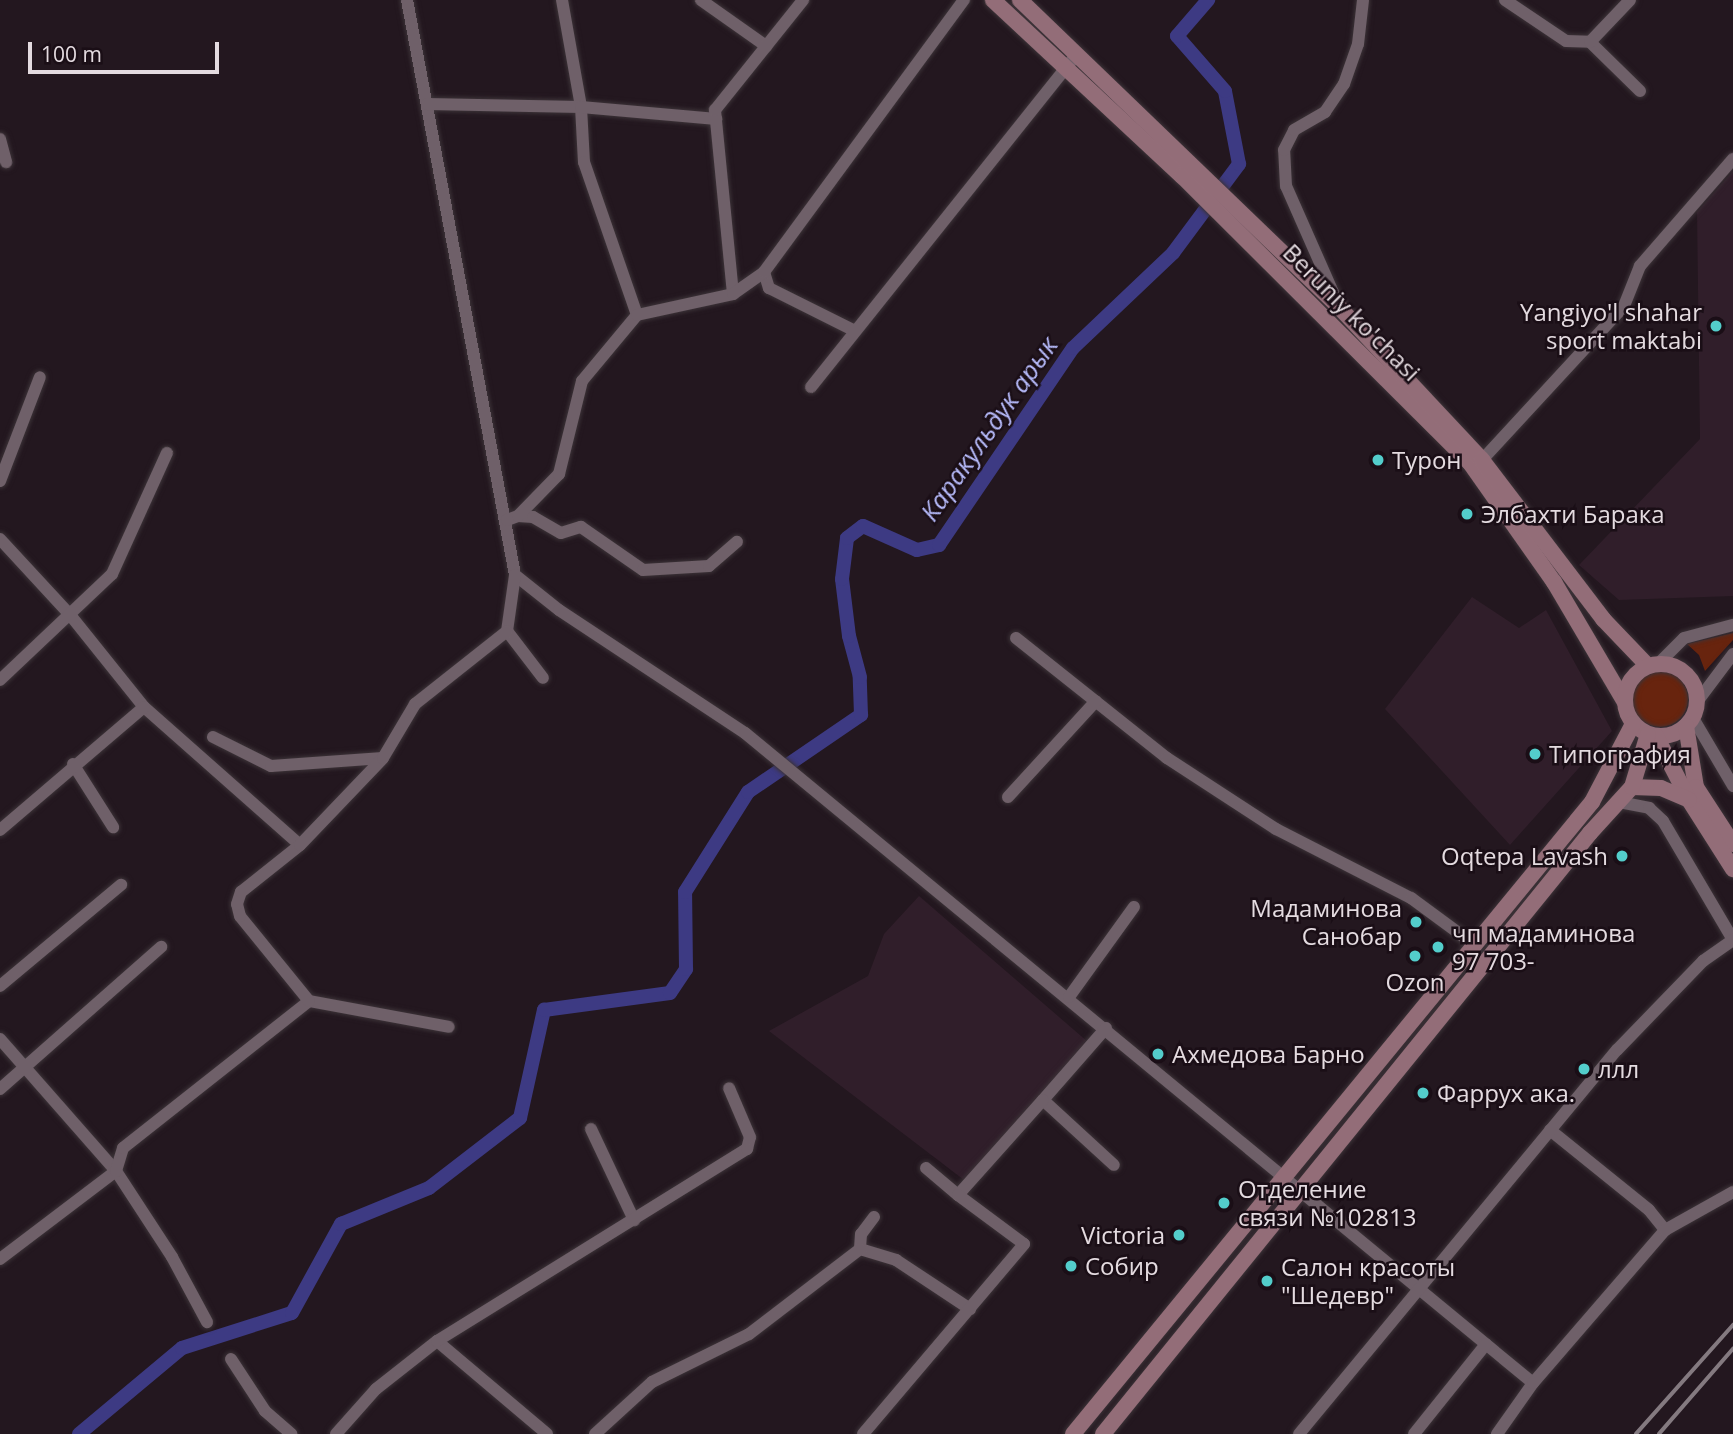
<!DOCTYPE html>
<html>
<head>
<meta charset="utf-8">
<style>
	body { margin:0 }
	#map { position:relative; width:1733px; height:1434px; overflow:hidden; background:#23171f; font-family:"Open Sans",sans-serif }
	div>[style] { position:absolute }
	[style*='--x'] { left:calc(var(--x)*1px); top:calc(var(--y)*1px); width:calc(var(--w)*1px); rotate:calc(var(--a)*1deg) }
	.built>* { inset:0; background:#301e2a }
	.green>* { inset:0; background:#68240e }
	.round { border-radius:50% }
	.canal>* { height:14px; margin:-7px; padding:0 7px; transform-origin:7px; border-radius:7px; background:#3d3a83 }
	.roads { filter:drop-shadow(0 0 2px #3c3338) drop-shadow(0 0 2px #3c3338) }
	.street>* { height:12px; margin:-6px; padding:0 6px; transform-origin:6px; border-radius:6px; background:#6f6069 }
	.secondary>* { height:16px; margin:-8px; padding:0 8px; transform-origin:8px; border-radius:8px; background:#936d78 }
	.secondary>.ring { margin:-8px; padding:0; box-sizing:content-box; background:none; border:16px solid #936d78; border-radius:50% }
	.rail>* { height:3.5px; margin:-1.75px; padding:0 1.75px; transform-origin:1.75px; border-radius:1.75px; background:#847a80 }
	.dots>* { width:19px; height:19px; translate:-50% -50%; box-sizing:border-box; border:4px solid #1a0e16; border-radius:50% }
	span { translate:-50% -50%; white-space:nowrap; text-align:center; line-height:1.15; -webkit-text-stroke:5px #1a0e16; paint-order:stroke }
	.street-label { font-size:24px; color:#e4dbe0 }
	.poi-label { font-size:24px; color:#e4dbe0 }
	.right { translate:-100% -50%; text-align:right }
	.left { translate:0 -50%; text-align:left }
	.water-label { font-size:26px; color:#b6bafa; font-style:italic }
	.scale { position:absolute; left:28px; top:42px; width:191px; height:32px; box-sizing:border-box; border:4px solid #e4dbe0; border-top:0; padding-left:9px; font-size:21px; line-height:24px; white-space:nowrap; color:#e4dbe0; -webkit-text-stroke:5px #1a0e16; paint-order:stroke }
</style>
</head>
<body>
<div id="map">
	<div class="built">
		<i style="clip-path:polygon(1733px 171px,1733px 596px,1619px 600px,1579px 565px,1700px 439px,1697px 212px)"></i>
		<i style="clip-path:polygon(1472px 597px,1519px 628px,1546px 610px,1612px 731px,1510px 845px,1385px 709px)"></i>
		<i style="clip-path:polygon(919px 896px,1088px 1042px,964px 1180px,769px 1031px,868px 976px,884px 934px)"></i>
	</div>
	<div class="green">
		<i style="clip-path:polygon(1733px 633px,1733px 640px,1705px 671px,1699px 655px,1687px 644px)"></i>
		<i class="round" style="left:1632px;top:671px;width:56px;height:56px"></i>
	</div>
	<div class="canal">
		<i style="--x:79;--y:1434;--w:134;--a:-39.9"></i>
		<i style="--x:182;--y:1348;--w:115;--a:-17.7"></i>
		<i style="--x:292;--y:1313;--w:102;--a:-61.2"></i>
		<i style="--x:341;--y:1224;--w:95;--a:-22.2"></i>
		<i style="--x:429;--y:1188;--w:115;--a:-37.6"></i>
		<i style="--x:520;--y:1118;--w:111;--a:-77.5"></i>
		<i style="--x:544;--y:1010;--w:127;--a:-7.7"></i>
		<i style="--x:670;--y:993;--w:29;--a:-56"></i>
		<i style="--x:686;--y:969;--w:77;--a:-90.7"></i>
		<i style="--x:685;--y:892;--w:118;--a:-57.8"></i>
		<i style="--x:748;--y:792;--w:137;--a:-34.3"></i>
		<i style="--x:861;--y:715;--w:38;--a:-92"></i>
		<i style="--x:860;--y:677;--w:42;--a:-105"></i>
		<i style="--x:849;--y:636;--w:57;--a:-97"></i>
		<i style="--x:842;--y:579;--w:41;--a:-83"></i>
		<i style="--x:847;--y:538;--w:20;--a:-37"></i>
		<i style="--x:863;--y:526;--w:59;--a:24"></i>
		<i style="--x:917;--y:550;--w:23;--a:-13"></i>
		<i style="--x:939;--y:545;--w:238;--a:-55.8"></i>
		<i style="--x:1073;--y:348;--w:138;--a:-43.5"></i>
		<i style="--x:1173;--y:253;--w:111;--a:-53.4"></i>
		<i style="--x:1239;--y:164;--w:74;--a:-100.9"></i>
		<i style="--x:1225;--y:91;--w:73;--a:-131.1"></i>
		<i style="--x:1177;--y:36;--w:48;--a:-49.3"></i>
	</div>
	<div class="roads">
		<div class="street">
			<i style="--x:407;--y:0;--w:585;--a:79.36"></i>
			<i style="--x:515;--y:575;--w:56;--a:38.5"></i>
			<i style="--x:559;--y:610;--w:223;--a:33.5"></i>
			<i style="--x:745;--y:733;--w:1021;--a:39.52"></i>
			<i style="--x:562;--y:0;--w:109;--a:79.9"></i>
			<i style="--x:581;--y:107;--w:55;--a:86.9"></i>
			<i style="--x:584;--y:162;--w:162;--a:70.9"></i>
			<i style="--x:701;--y:0;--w:80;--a:35.3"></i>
			<i style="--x:1505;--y:0;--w:73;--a:33.9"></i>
			<i style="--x:1566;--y:41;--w:24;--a:2"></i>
			<i style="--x:1590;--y:42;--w:70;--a:44.4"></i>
			<i style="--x:1590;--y:42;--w:58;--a:-46.4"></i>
			<i style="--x:427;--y:104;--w:154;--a:1.1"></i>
			<i style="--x:581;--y:107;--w:136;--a:5.1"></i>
			<i style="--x:0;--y:139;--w:24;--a:75"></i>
			<i style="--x:764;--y:272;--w:17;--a:73"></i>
			<i style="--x:769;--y:288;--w:96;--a:26.6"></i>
			<i style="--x:733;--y:294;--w:185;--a:-95.6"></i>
			<i style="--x:715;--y:110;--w:141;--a:-51.3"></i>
			<i style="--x:1339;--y:306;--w:131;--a:-113.8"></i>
			<i style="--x:1286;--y:186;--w:36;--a:-93"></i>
			<i style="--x:1284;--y:150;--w:22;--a:-63"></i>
			<i style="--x:1294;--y:130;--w:36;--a:-30"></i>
			<i style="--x:1325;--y:112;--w:34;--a:-56"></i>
			<i style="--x:1344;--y:84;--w:42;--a:-70.7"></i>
			<i style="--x:1358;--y:44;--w:44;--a:-83.5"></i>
			<i style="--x:811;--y:387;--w:426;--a:-51.4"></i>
			<i style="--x:1482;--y:460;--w:209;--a:-47.3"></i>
			<i style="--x:1624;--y:306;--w:43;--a:-68.2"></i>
			<i style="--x:1640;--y:266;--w:142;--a:-49"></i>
			<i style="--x:0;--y:481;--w:111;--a:-69"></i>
			<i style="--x:518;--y:516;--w:15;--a:4"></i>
			<i style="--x:533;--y:517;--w:32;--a:30"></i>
			<i style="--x:561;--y:533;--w:21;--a:-17"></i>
			<i style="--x:581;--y:527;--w:75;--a:34.7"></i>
			<i style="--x:643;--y:570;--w:66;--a:-3.5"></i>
			<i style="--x:709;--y:566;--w:37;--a:-41"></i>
			<i style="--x:507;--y:520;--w:12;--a:-20"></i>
			<i style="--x:518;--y:516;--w:59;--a:-45.7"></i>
			<i style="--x:559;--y:474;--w:96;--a:-76.1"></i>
			<i style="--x:582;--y:381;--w:86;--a:-50.2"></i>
			<i style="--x:637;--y:315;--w:98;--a:-12.3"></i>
			<i style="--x:733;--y:294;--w:38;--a:-35"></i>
			<i style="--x:764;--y:272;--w:338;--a:-53.7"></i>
			<i style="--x:0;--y:539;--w:105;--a:47.3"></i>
			<i style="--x:71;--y:616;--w:117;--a:51.3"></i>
			<i style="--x:144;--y:707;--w:208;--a:41.5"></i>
			<i style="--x:515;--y:575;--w:57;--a:98.1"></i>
			<i style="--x:507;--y:631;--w:59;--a:52.5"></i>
			<i style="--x:1016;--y:638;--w:193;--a:38.5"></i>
			<i style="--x:1167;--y:758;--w:130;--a:33.1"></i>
			<i style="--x:1276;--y:829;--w:152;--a:27.1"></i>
			<i style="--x:1411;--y:898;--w:79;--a:36.3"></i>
			<i style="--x:1659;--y:663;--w:35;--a:-45"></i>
			<i style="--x:1684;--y:638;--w:51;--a:-14.9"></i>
			<i style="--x:0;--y:680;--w:154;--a:-43.4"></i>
			<i style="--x:112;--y:574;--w:133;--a:-65.6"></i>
			<i style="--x:1697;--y:702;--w:60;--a:-53.1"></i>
			<i style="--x:1693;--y:718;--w:79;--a:59.5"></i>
			<i style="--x:213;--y:737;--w:65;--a:26.6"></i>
			<i style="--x:271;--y:766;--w:112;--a:-4.1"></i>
			<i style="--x:73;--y:764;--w:75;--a:57.6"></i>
			<i style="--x:1008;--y:797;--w:130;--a:-47.5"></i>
			<i style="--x:1619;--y:802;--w:31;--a:11"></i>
			<i style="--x:1649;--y:808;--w:19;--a:43"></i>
			<i style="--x:1663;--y:821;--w:138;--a:59.5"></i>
			<i style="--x:0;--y:830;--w:189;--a:-40.5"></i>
			<i style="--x:0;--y:986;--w:158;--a:-39.9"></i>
			<i style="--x:1069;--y:997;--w:111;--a:-54.2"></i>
			<i style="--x:309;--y:1001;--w:142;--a:10.5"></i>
			<i style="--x:1106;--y:1028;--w:96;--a:131.2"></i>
			<i style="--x:1043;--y:1100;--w:96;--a:42.5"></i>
			<i style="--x:0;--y:1039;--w:176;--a:48.7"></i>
			<i style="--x:116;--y:1171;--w:103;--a:56.9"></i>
			<i style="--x:172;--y:1257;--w:74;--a:61.7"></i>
			<i style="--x:0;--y:1089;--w:215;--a:-41.4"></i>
			<i style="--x:591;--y:1129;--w:101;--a:64.7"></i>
			<i style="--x:1550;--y:1130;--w:127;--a:38.9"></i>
			<i style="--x:1649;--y:1210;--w:26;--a:51"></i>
			<i style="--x:926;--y:1168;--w:42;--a:40.2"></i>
			<i style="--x:958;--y:1195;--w:127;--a:-48.2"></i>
			<i style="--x:874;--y:1217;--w:21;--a:127"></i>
			<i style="--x:861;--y:1234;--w:15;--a:94"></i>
			<i style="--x:860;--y:1249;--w:38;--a:17"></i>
			<i style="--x:896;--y:1260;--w:89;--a:33.5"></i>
			<i style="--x:0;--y:1259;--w:146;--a:-37.2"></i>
			<i style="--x:116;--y:1171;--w:24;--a:-73"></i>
			<i style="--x:123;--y:1148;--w:237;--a:-38.3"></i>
			<i style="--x:309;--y:1001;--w:109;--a:-129.1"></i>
			<i style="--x:240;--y:916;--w:12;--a:-104"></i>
			<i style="--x:237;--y:904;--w:13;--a:-72"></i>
			<i style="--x:241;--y:892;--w:75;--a:-38.5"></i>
			<i style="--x:300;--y:845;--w:120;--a:-46.3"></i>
			<i style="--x:383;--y:758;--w:63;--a:-59.3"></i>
			<i style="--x:415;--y:704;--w:117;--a:-38.4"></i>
			<i style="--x:437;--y:1341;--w:144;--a:40.2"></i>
			<i style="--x:231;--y:1359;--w:62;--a:56.8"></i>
			<i style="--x:265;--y:1411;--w:35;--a:41"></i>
			<i style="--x:336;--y:1434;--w:60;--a:-48.4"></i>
			<i style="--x:376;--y:1389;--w:78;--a:-38.2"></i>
			<i style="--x:437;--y:1341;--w:365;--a:-31.8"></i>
			<i style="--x:747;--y:1149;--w:12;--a:-76"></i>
			<i style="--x:750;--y:1137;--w:53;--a:-113.2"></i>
			<i style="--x:595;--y:1434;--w:77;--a:-42.4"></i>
			<i style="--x:652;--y:1382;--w:108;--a:-26.3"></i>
			<i style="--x:749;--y:1334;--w:140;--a:-37.4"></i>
			<i style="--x:863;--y:1434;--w:249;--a:-49.7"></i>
			<i style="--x:1024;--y:1244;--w:82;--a:-143.4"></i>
			<i style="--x:1299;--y:1434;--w:499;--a:-50.4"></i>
			<i style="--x:1617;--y:1050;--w:124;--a:-46"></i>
			<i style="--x:1703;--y:961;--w:37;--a:-35"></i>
			<i style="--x:1414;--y:1434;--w:115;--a:-51.3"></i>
			<i style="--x:1497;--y:1434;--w:62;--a:-54.8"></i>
			<i style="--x:1533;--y:1383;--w:202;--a:-49.2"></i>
			<i style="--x:1665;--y:1230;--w:78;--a:-29.2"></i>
		</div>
		<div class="secondary">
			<i style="--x:993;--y:0;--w:258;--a:43"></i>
			<i style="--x:1182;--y:176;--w:407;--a:44.9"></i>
			<i style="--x:1470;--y:463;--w:146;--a:54.8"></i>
			<i style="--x:1554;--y:582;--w:138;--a:59.5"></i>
			<i style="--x:1020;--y:0;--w:444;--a:43.9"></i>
			<i style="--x:1340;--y:308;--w:208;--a:46.9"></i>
			<i style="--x:1482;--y:460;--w:200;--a:52.7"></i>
			<i style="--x:1603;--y:619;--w:65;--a:46.2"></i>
			<i class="ring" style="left:1625px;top:664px;width:56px;height:56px"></i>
			<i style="--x:1686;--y:726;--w:62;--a:80.7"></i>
			<i style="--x:1696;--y:787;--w:68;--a:57"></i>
			<i style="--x:1656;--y:736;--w:72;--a:62.7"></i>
			<i style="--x:1689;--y:800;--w:82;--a:57.5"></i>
			<i style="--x:1632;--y:787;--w:29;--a:2"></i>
			<i style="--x:1661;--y:788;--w:30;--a:23"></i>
			<i style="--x:1073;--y:1434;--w:818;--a:-50.61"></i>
			<i style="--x:1592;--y:802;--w:88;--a:-62.3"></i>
			<i style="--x:1103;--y:1434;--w:774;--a:-50.98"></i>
			<i style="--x:1590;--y:833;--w:62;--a:-47.6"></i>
			<i style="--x:1632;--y:787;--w:55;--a:-73.2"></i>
		</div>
	</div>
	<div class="rail">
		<i style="--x:1636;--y:1434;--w:146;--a:-48.3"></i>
		<i style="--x:1659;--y:1434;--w:113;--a:-49"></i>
	</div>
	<div class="dots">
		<i style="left:1716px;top:326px;background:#53cdcb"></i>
		<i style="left:1378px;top:460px;background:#53cdcb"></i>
		<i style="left:1467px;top:514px;background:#53cdcb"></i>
		<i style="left:1535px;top:754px;background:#53cdcb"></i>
		<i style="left:1622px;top:856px;background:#53cdcb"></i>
		<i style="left:1416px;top:922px;background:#53cdcb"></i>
		<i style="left:1438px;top:947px;background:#53cdcb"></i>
		<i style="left:1415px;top:956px;background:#53cdcb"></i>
		<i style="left:1158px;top:1054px;background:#53cdcb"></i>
		<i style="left:1584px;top:1069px;background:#53cdcb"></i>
		<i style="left:1423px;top:1093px;background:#53cdcb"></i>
		<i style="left:1224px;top:1203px;background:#53cdcb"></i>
		<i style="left:1179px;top:1235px;background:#53cdcb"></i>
		<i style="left:1071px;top:1266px;background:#53cdcb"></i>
		<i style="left:1267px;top:1281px;background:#53cdcb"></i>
	</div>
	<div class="street-label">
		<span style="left:1352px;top:312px;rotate:45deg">Beruniy ko'chasi</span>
	</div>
	<div class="poi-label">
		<span class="right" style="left:1702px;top:326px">Yangiyo'l shahar<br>sport maktabi</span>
		<span class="left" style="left:1392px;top:460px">Турон</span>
		<span class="left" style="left:1481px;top:514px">Элбахти Барака</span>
		<span class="left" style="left:1549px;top:754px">Типография</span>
		<span class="right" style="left:1608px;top:856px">Oqtepa Lavash</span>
		<span class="right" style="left:1402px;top:922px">Мадаминова<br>Санобар</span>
		<span class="left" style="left:1452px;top:947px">чп мадаминова<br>97 703-</span>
		<span style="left:1415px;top:982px">Ozon</span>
		<span class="left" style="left:1172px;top:1054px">Ахмедова Барно</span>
		<span class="left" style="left:1598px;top:1069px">ллл</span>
		<span class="left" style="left:1437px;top:1093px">Фаррух ака.</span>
		<span class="left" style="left:1238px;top:1203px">Отделение<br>связи №102813</span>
		<span class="right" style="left:1165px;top:1235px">Victoria</span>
		<span class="left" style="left:1085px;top:1266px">Собир</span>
		<span class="left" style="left:1281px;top:1281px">Салон красоты<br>"Шедевр"</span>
	</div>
	<div class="water-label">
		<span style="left:989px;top:429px;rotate:-55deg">Каракульдук арык</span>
	</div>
	<div class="scale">100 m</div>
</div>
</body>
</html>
